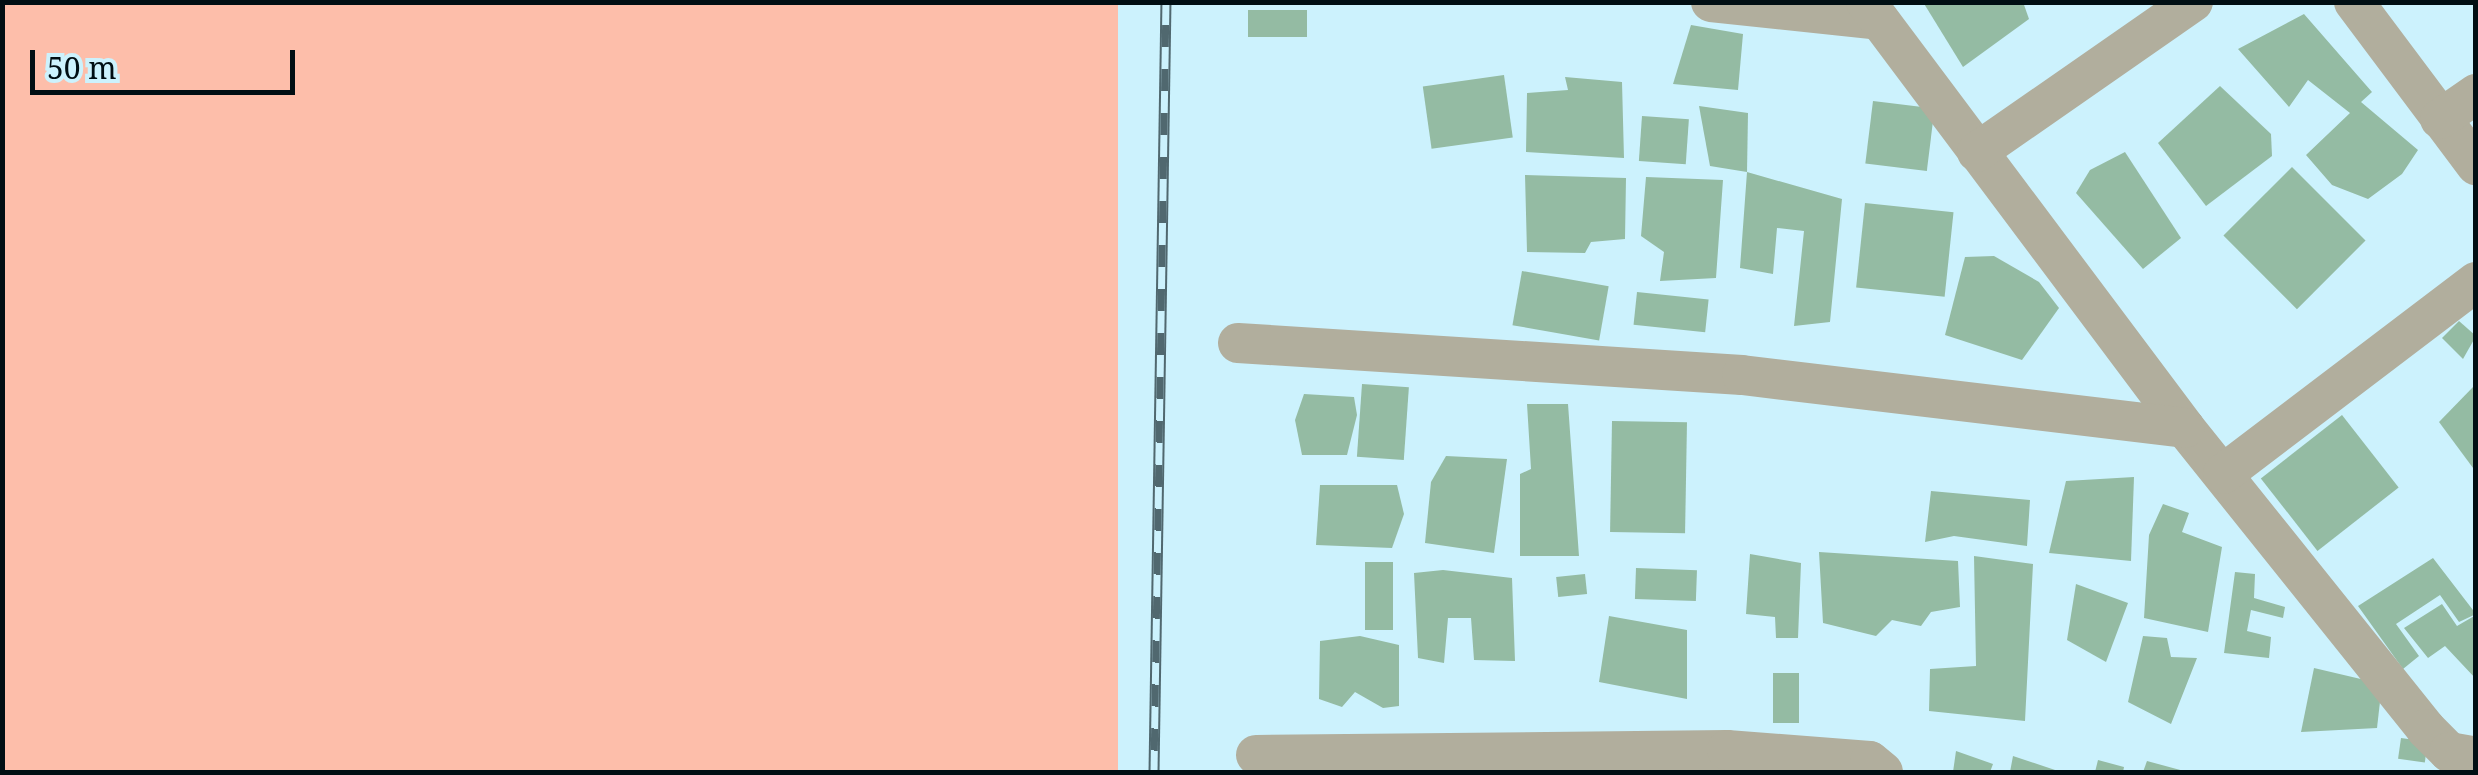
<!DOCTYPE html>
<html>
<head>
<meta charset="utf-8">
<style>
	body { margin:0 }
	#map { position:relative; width:2478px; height:775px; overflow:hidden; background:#ccf2fd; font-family:"Noto Serif",serif }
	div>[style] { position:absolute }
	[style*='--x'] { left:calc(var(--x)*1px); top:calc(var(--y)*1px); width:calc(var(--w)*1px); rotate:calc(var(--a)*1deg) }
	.green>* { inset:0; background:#fdbeaa; transform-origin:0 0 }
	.building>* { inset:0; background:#94bba3; transform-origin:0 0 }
	.minor>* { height:40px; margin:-20px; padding:0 20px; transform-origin:20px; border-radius:20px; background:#b1ae9d }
	.rail>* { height:11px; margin-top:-5.5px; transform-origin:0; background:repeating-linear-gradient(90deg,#ccf2fd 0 22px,#50686f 0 44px); box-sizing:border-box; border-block:2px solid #50686f }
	span { translate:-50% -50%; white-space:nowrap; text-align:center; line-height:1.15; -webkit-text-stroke:8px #ccf2fd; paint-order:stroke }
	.frame { position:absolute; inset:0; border:5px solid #000e13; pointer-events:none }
	.scale { position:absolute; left:30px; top:50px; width:265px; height:45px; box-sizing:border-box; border:5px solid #000e13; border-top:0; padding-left:12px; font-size:30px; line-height:35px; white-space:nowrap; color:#000e13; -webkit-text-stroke:8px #ccf2fd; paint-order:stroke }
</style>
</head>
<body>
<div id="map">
	<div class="green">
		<i style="left:2px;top:3px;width:1116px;height:769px"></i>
	</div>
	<div class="building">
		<i style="clip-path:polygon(1923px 2px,2023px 2px,2029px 19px,1963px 67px)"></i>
		<i style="left:1307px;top:10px;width:27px;height:59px;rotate:90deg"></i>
		<i style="clip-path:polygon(2304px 14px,2372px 92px,2361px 102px,2418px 150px,2402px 174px,2368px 199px,2332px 185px,2306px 155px,2350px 113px,2308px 80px,2289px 107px,2238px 49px)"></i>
		<i style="clip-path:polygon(1691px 25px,1743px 34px,1738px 90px,1673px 84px)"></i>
		<i style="left:1504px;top:75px;width:63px;height:82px;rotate:82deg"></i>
		<i style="clip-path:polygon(1565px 77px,1622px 82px,1624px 158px,1526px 152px,1527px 93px,1568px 90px)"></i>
		<i style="clip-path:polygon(2220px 86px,2271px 134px,2272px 156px,2206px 206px,2158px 143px)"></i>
		<i style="left:1873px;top:101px;width:62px;height:63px;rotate:7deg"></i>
		<i style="clip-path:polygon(1699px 106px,1748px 113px,1747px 172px,1710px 166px)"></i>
		<i style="left:1642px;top:116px;width:47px;height:45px;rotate:4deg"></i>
		<i style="clip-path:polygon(2125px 152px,2181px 238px,2143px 269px,2076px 193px,2090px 170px)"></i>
		<i style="left:2292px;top:167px;width:104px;height:97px;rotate:45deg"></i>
		<i style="clip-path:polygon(1747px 172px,1842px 199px,1830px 322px,1794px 326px,1804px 231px,1777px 228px,1773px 274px,1740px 268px)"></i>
		<i style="clip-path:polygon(1525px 175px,1626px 178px,1625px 239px,1591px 242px,1585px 253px,1527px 252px)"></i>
		<i style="clip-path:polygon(1646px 177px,1723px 180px,1716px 278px,1660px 281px,1664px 252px,1641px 236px)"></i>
		<i style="left:1865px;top:203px;width:89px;height:85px;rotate:6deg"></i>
		<i style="clip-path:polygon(1994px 256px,2039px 282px,2059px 308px,2022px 360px,1945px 335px,1965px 257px)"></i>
		<i style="left:1522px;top:271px;width:88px;height:55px;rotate:10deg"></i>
		<i style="left:1637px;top:292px;width:72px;height:33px;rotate:6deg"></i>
		<i style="clip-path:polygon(2459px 321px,2476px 336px,2463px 359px,2442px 338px)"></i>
		<i style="left:1362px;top:384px;width:47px;height:73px;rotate:4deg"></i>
		<i style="clip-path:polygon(2474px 386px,2476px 389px,2476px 472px,2439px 422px)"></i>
		<i style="clip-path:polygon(1304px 394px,1354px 397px,1357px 415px,1347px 455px,1302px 455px,1295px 420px)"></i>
		<i style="clip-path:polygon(1527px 404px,1568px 404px,1579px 556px,1520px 556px,1520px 474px,1531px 469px)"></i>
		<i style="left:2342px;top:415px;width:92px;height:103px;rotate:52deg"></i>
		<i style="left:1612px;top:421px;width:75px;height:111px;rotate:1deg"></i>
		<i style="clip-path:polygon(1446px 456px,1507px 459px,1494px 553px,1425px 543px,1431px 482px)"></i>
		<i style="clip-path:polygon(2134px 477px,2131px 561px,2049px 553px,2066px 481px)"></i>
		<i style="clip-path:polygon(1320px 485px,1397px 485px,1404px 514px,1392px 548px,1316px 545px)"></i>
		<i style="clip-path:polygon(1931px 491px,2030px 500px,2027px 546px,1954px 536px,1925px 542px)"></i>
		<i style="clip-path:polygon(2163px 504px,2189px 513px,2182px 532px,2222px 547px,2208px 632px,2144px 618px,2149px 535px)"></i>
		<i style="clip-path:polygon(1819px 552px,1958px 561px,1960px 607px,1931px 612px,1921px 626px,1892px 620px,1876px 636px,1823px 623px)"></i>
		<i style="clip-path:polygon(1750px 554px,1801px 563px,1798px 638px,1776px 638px,1775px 617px,1746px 614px)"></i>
		<i style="clip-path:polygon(1974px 556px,2033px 564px,2025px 721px,1929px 711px,1930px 669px,1976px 666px)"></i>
		<i style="clip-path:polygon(2433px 558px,2476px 614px,2459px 622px,2440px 595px,2396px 624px,2419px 656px,2403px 669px,2358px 606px)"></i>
		<i style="left:1365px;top:562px;width:28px;height:68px"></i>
		<i style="left:1636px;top:568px;width:61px;height:31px;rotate:2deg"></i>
		<i style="clip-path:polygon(1443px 570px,1512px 578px,1515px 661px,1474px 660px,1471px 618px,1448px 618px,1444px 663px,1418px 658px,1414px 573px)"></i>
		<i style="clip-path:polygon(2235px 572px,2255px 574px,2254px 598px,2285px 607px,2283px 618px,2251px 610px,2247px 631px,2271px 637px,2269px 658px,2224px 653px)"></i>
		<i style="left:1585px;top:574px;width:20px;height:29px;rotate:84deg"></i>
		<i style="clip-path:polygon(2076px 584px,2128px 603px,2106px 662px,2067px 640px)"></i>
		<i style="clip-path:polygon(2442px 604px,2457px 626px,2476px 615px,2476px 679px,2445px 646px,2428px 658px,2404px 628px)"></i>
		<i style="clip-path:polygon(1609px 616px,1687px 630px,1687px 699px,1599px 682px)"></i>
		<i style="clip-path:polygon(1360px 636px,1399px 645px,1399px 706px,1383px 708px,1355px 692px,1342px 707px,1319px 699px,1320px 641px)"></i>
		<i style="clip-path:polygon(2143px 636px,2167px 638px,2171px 657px,2197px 658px,2171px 724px,2128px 702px)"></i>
		<i style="clip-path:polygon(2314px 668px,2382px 684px,2377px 728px,2301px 732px)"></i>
		<i style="left:1773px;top:673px;width:26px;height:50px"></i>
		<i style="left:2401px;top:738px;width:27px;height:21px;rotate:8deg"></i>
		<i style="clip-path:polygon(1956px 751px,1993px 764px,1990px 772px,1953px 772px)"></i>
		<i style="clip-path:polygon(2013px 756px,2061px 772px,2010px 772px)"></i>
		<i style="clip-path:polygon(2098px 760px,2124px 767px,2123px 772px,2095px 772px)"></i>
		<i style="clip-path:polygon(2147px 761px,2184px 771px,2184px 772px,2143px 772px)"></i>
	</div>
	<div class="minor">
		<i style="--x:1711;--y:2;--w:169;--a:6.1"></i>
		<i style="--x:1866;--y:2;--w:532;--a:53.17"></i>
		<i style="--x:2185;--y:428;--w:386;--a:51.3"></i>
		<i style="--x:2426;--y:729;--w:33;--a:45"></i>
		<i style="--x:2449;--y:752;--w:27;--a:10"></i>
		<i style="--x:2354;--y:2;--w:204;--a:53.2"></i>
		<i style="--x:2440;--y:119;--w:44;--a:-34.8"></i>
		<i style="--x:1977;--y:152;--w:263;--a:-34.8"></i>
		<i style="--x:1238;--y:343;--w:505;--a:3.63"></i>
		<i style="--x:1742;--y:375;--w:446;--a:6.8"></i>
		<i style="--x:2223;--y:474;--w:318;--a:-37.2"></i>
		<i style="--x:1256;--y:755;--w:471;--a:-0.6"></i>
		<i style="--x:1727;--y:750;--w:143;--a:4.4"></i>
		<i style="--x:1870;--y:761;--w:17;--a:40"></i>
	</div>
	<div class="rail">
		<i style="--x:1154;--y:772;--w:770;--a:-89.11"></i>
	</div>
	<div class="frame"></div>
	<div class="scale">50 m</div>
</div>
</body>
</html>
